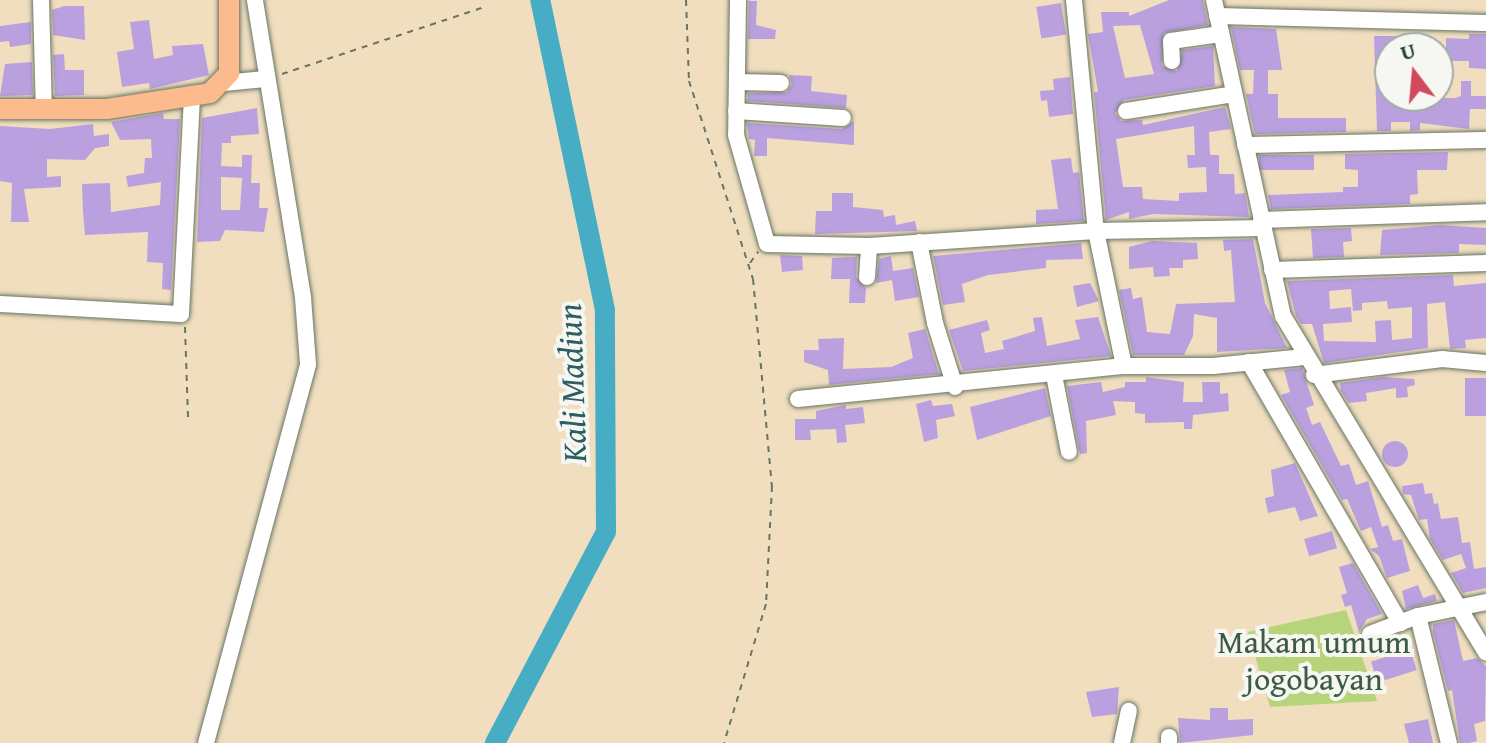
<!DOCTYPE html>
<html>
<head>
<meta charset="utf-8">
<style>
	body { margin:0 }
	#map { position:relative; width:1486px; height:743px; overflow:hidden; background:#f0debf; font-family:"Gentium Book Plus",serif }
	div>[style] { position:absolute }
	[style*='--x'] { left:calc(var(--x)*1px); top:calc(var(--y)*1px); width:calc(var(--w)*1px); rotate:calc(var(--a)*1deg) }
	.green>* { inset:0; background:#b7d47b }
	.river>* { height:20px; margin:-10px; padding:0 10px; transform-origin:10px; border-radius:10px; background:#46adc5 }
	.building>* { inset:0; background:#baa0df; transform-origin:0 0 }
	.round { border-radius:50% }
	.path>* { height:2px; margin-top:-1px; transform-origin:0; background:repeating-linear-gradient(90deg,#687565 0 6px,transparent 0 12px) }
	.roads { filter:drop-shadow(0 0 2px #687565) drop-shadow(0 0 2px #687565) }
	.minor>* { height:16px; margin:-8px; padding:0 8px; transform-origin:8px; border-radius:8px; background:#fff }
	.major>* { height:20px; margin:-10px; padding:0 10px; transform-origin:10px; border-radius:10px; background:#fbbb8c }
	span { translate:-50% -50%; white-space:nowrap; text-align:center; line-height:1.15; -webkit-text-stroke:8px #f6f6f2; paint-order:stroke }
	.park-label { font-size:32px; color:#3d5b42 }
	.water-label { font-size:34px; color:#2b5f60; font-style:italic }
	.north { position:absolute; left:1374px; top:32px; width:80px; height:80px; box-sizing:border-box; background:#f6f6f2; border:2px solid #a0aca6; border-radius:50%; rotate:344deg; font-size:22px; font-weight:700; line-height:32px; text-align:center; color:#1f3d34 }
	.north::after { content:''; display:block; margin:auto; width:28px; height:36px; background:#d1495b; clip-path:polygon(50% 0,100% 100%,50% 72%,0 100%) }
</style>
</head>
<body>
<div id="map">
	<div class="green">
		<i style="clip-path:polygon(1346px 610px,1377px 701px,1270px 707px,1248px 632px)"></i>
	</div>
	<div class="river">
		<i style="--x:495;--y:743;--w:238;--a:-62.3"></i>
		<i style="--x:606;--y:532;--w:222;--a:-90.3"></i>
		<i style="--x:605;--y:310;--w:317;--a:-101.8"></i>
	</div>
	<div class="building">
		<i style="clip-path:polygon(evenodd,1169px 0,1203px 0,1208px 25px,1164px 33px,1162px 66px,1177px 71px,1182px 50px,1213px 46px,1215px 86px,1124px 100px,1115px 113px,1121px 121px,1142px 120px,1143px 125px,1225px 107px,1231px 129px,1209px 132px,1210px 155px,1219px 155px,1219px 174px,1234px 174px,1235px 194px,1245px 193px,1249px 217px,1153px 214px,1129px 219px,1129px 212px,1106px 220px,1094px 92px,1098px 92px,1088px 34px,1103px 32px,1101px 12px,1129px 12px,1129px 16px,1169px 0,1140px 25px,1154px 74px,1125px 78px,1113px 26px,1140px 25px,1169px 0,1194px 126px,1195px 155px,1187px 155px,1188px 168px,1206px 167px,1207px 192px,1179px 193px,1179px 201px,1143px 199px,1142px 187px,1123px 187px,1116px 139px,1194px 126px)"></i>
		<i style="clip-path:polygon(749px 1px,757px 1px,756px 25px,776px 30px,775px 39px,748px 39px)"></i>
		<i style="left:1061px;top:3px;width:32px;height:25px;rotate:81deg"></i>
		<i style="clip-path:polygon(64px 6px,84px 6px,85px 40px,53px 35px,52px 10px)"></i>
		<i style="clip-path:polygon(149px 20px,154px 59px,173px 55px,172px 46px,203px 44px,209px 75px,150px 89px,149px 83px,122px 87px,117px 52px,134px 49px,130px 22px)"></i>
		<i style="clip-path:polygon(31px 22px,31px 44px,10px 47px,9px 41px,0 42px,0 26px)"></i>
		<i style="clip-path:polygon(1231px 27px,1276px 29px,1282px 70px,1268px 70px,1268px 94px,1278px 94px,1278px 118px,1346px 118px,1346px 132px,1255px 134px,1246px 94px,1253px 94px,1254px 70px,1240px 70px)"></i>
		<i style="clip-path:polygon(1469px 34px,1486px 34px,1486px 69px,1469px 68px,1469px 61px,1446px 61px,1446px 38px,1469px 39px)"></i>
		<i style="clip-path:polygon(1374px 36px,1398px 36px,1398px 48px,1390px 48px,1393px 106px,1422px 106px,1422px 98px,1455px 98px,1461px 96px,1461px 81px,1471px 81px,1471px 96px,1486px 96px,1486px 109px,1470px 109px,1469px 129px,1420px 123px,1420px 130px,1410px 131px,1410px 122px,1391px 122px,1391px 131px,1377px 131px)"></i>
		<i style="clip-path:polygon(64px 54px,65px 70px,84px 70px,84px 95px,55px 96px,53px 55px)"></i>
		<i style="clip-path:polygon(32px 62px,33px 95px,0 96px,5px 64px)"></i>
		<i style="clip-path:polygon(789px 75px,812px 76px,811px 91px,847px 95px,846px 108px,748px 101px,748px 93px,787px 92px,792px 84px)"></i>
		<i style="clip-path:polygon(1070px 77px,1073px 114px,1049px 117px,1047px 100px,1041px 101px,1040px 91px,1054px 90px,1053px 79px)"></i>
		<i style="clip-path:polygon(evenodd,257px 108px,259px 134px,231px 136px,231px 143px,222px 143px,221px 166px,242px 167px,242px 155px,252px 155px,251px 183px,260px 183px,259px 208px,268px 208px,264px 232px,225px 230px,220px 241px,197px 242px,202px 118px,257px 108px,221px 177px,242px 178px,240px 210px,221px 210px,221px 177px)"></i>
		<i style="clip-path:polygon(163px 113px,164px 119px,180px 119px,171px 290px,162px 289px,163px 263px,147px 262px,148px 232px,85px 235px,83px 212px,82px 184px,110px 183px,111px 212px,160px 205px,161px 182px,128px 187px,126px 176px,144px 173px,145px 158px,152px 158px,151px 139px,120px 140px,111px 122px)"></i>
		<i style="clip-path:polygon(854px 121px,854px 145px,767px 138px,767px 156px,754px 156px,755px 140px,749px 139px,747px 123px,842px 129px)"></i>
		<i style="clip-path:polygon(93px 124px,94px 136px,109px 134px,109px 146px,95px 148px,85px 160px,47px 159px,47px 177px,61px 176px,61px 187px,24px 189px,29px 222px,11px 222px,12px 183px,0 181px,0 126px,50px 129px)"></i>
		<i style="clip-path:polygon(1448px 152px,1447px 170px,1417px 170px,1418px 194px,1410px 195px,1410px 204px,1271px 209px,1268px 195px,1343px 192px,1343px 187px,1358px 187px,1358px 170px,1345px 169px,1345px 154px)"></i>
		<i style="left:1314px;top:155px;width:15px;height:55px;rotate:90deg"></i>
		<i style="clip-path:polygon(1071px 158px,1073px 173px,1079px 172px,1084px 221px,1036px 224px,1036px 210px,1058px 209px,1051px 160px)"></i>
		<i style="clip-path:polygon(832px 193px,853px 193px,853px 207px,883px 210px,884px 217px,895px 215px,896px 225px,915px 221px,917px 231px,815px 234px,816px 211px,832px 211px)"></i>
		<i style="clip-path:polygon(1441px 225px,1486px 228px,1486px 245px,1459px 244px,1459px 253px,1380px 255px,1382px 230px)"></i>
		<i style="clip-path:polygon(1351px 228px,1352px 241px,1343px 242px,1344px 257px,1313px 258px,1311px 229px)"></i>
		<i style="clip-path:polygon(1253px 239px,1265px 303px,1287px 348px,1217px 352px,1217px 318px,1194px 314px,1193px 336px,1184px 355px,1133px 355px,1119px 290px,1131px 288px,1133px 299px,1142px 297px,1147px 332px,1170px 334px,1176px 304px,1235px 302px,1231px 250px,1224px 251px,1223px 240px)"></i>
		<i style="clip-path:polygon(1152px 241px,1197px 243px,1198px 259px,1183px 260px,1183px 268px,1169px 268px,1170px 276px,1154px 277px,1153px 267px,1129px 269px,1129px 247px)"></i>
		<i style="clip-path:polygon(1081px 243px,1083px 259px,1046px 260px,1046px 268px,988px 275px,962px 284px,965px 302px,943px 305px,933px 256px)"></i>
		<i style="clip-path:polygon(780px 255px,802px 256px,803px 270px,782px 272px)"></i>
		<i style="clip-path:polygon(891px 256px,893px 271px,913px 268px,919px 297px,895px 301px,892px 280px,876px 283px,879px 259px)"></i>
		<i style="clip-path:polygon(857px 257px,856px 277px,866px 288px,865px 303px,849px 303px,850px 279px,831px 279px,832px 258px)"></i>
		<i style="clip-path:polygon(evenodd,1453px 275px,1454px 286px,1486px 283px,1486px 338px,1465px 340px,1466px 348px,1450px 349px,1445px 302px,1427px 304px,1428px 348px,1324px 363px,1312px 324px,1301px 324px,1296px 316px,1287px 281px,1453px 275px,1351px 289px,1353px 311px,1362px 310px,1362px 303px,1387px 301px,1388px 309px,1412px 307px,1412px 338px,1392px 340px,1391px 320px,1375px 321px,1376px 342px,1324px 341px,1323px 324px,1352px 322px,1351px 307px,1330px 309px,1329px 291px,1351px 289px)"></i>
		<i style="clip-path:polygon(1090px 283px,1099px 301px,1077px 307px,1073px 286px)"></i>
		<i style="clip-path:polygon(1042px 317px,1047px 346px,1080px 339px,1075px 320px,1098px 317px,1111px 356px,963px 371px,949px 330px,987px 320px,990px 330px,981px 333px,985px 353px,1004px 349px,1002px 341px,1035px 331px,1033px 318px)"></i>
		<i style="clip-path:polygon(925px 329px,939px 374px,829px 385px,828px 370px,804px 362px,804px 350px,819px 350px,818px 339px,844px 338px,843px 369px,891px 367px,913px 358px,908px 333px)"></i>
		<i style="clip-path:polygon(1302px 368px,1314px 405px,1306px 408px,1312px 425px,1320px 422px,1341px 466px,1349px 464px,1356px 485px,1368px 481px,1382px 527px,1388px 525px,1393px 541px,1402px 539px,1410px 571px,1387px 578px,1379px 556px,1370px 549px,1378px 547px,1371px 527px,1361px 531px,1347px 499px,1342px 500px,1281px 395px,1290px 392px,1284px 370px)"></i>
		<i style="clip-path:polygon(1146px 377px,1184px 382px,1183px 402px,1203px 402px,1202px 382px,1220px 382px,1220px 394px,1228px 393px,1229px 411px,1193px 415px,1192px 429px,1184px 429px,1184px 422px,1145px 423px,1145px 414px,1135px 413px,1135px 402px,1113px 401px,1116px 415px,1086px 421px,1087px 453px,1080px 454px,1067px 386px,1101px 382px,1103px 392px,1125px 387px,1125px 382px,1146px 382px)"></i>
		<i style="clip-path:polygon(1383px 377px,1414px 379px,1415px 385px,1407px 387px,1408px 397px,1396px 398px,1396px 388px,1366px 393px,1367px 401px,1349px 403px,1341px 391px,1340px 383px)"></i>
		<i style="left:1486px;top:378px;width:38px;height:21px;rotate:90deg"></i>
		<i style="clip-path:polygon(1045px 388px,1051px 416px,977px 440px,970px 407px)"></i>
		<i style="clip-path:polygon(931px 400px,933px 406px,952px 404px,955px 416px,936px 420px,938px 438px,924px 442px,916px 404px)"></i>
		<i style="clip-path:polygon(846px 405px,846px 409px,863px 407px,865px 423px,845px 425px,847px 442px,837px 443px,836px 429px,810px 430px,811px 440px,795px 440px,795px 419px,816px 419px,816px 411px)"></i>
		<i class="round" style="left:1382px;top:441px;width:26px;height:26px"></i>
		<i style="clip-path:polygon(1295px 463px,1318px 516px,1300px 521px,1295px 507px,1268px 513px,1265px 498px,1274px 496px,1271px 470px)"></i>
		<i style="clip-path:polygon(1423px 483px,1425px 494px,1432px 493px,1434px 504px,1438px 503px,1441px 519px,1458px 517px,1462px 543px,1470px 542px,1474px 569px,1486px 567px,1486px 588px,1463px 593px,1451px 573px,1466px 568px,1461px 554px,1443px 560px,1430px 539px,1427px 519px,1419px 520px,1411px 495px,1403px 494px,1402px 486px)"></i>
		<i style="left:1332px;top:531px;width:18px;height:29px;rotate:74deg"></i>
		<i style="clip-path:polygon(1353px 563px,1382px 614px,1367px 619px,1359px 632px,1351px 605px,1345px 607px,1341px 595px,1347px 593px,1339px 567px)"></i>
		<i style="clip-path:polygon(1418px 585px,1423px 598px,1435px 594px,1437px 601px,1406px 609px,1402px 591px)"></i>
		<i style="clip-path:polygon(1454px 620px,1463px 661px,1477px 658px,1486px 666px,1485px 721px,1474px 724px,1477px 741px,1469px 743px,1460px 743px,1452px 690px,1448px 691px,1433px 632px,1433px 624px)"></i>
		<i style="left:1410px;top:649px;width:22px;height:41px;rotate:72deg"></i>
		<i style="clip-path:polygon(1119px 687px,1117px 714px,1092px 717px,1086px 692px)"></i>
		<i style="clip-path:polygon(1210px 708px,1228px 708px,1228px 720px,1253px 719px,1253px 735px,1180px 743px,1178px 718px,1210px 720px)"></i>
		<i style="clip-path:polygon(1428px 719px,1433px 743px,1409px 743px,1404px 724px)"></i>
	</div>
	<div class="path">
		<i style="--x:686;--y:0;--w:81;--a:87.9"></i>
		<i style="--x:689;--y:81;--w:208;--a:72.1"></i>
		<i style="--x:753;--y:279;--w:208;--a:84.8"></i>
		<i style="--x:772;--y:486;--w:118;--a:92.9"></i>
		<i style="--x:766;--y:604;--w:145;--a:106.8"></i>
		<i style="--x:282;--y:74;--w:214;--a:-18.3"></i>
		<i style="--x:750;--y:263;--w:14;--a:-54"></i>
		<i style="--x:185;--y:327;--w:90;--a:88.1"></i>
	</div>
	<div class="roads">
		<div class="minor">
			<i style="--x:41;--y:0;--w:111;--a:88.5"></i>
			<i style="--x:738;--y:0;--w:135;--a:90.8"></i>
			<i style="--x:736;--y:135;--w:113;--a:74.1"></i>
			<i style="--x:767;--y:244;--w:102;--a:1.1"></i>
			<i style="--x:869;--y:246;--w:227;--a:-3.8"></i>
			<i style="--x:1096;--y:231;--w:167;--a:-1"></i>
			<i style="--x:1074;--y:0;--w:232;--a:84.6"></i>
			<i style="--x:1096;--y:231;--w:138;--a:78.3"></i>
			<i style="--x:1214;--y:0;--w:323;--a:77.7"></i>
			<i style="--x:1283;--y:316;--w:393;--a:58.9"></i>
			<i style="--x:1217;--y:16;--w:269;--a:1.5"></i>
			<i style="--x:1172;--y:61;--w:20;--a:-93"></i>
			<i style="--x:1171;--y:41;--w:50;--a:-8"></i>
			<i style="--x:737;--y:82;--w:44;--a:1.3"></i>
			<i style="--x:224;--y:83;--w:41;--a:-5.6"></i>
			<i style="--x:736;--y:111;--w:107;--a:3.7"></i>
			<i style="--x:1126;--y:111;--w:109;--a:-8.9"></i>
			<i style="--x:1245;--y:145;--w:241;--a:-1.2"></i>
			<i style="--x:1261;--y:220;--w:225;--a:-2"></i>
			<i style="--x:919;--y:242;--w:83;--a:78.8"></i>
			<i style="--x:935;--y:323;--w:67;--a:72.6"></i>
			<i style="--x:1272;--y:270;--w:214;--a:-1.9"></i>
			<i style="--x:867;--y:277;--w:31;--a:-86"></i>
			<i style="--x:0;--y:304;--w:181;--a:3.2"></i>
			<i style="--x:181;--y:314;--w:217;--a:-87.1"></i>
			<i style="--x:1249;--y:362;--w:302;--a:59.9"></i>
			<i style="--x:1054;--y:375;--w:78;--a:79"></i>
			<i style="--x:1314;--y:375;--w:129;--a:-7.1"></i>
			<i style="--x:1442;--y:359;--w:44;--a:5.2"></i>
			<i style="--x:798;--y:399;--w:328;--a:-5.8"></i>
			<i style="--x:1124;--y:366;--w:89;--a:0"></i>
			<i style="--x:1213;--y:366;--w:91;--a:-5.6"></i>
			<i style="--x:1418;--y:616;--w:131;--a:76.3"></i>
			<i style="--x:1370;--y:634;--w:51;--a:-20.6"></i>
			<i style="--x:1418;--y:616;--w:69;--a:-11.6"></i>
			<i style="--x:206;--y:743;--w:392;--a:-74.9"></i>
			<i style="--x:308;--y:364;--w:67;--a:-94.3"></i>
			<i style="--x:303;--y:297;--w:301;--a:-99.2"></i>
			<i style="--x:1122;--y:743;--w:33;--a:-78"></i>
			<i style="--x:1169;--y:743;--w:6;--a:-90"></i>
		</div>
		<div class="major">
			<i style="--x:0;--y:109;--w:107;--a:0"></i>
			<i style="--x:107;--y:109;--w:104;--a:-8.8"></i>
			<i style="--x:210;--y:93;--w:28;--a:-46"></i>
			<i style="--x:229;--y:73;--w:73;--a:-90"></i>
		</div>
	</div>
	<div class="park-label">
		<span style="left:1314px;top:661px">Makam umum<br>jogobayan</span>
	</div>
	<div class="water-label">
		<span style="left:571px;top:383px;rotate:-92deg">Kali Madiun</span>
	</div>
	<div class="north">U</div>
</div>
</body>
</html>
